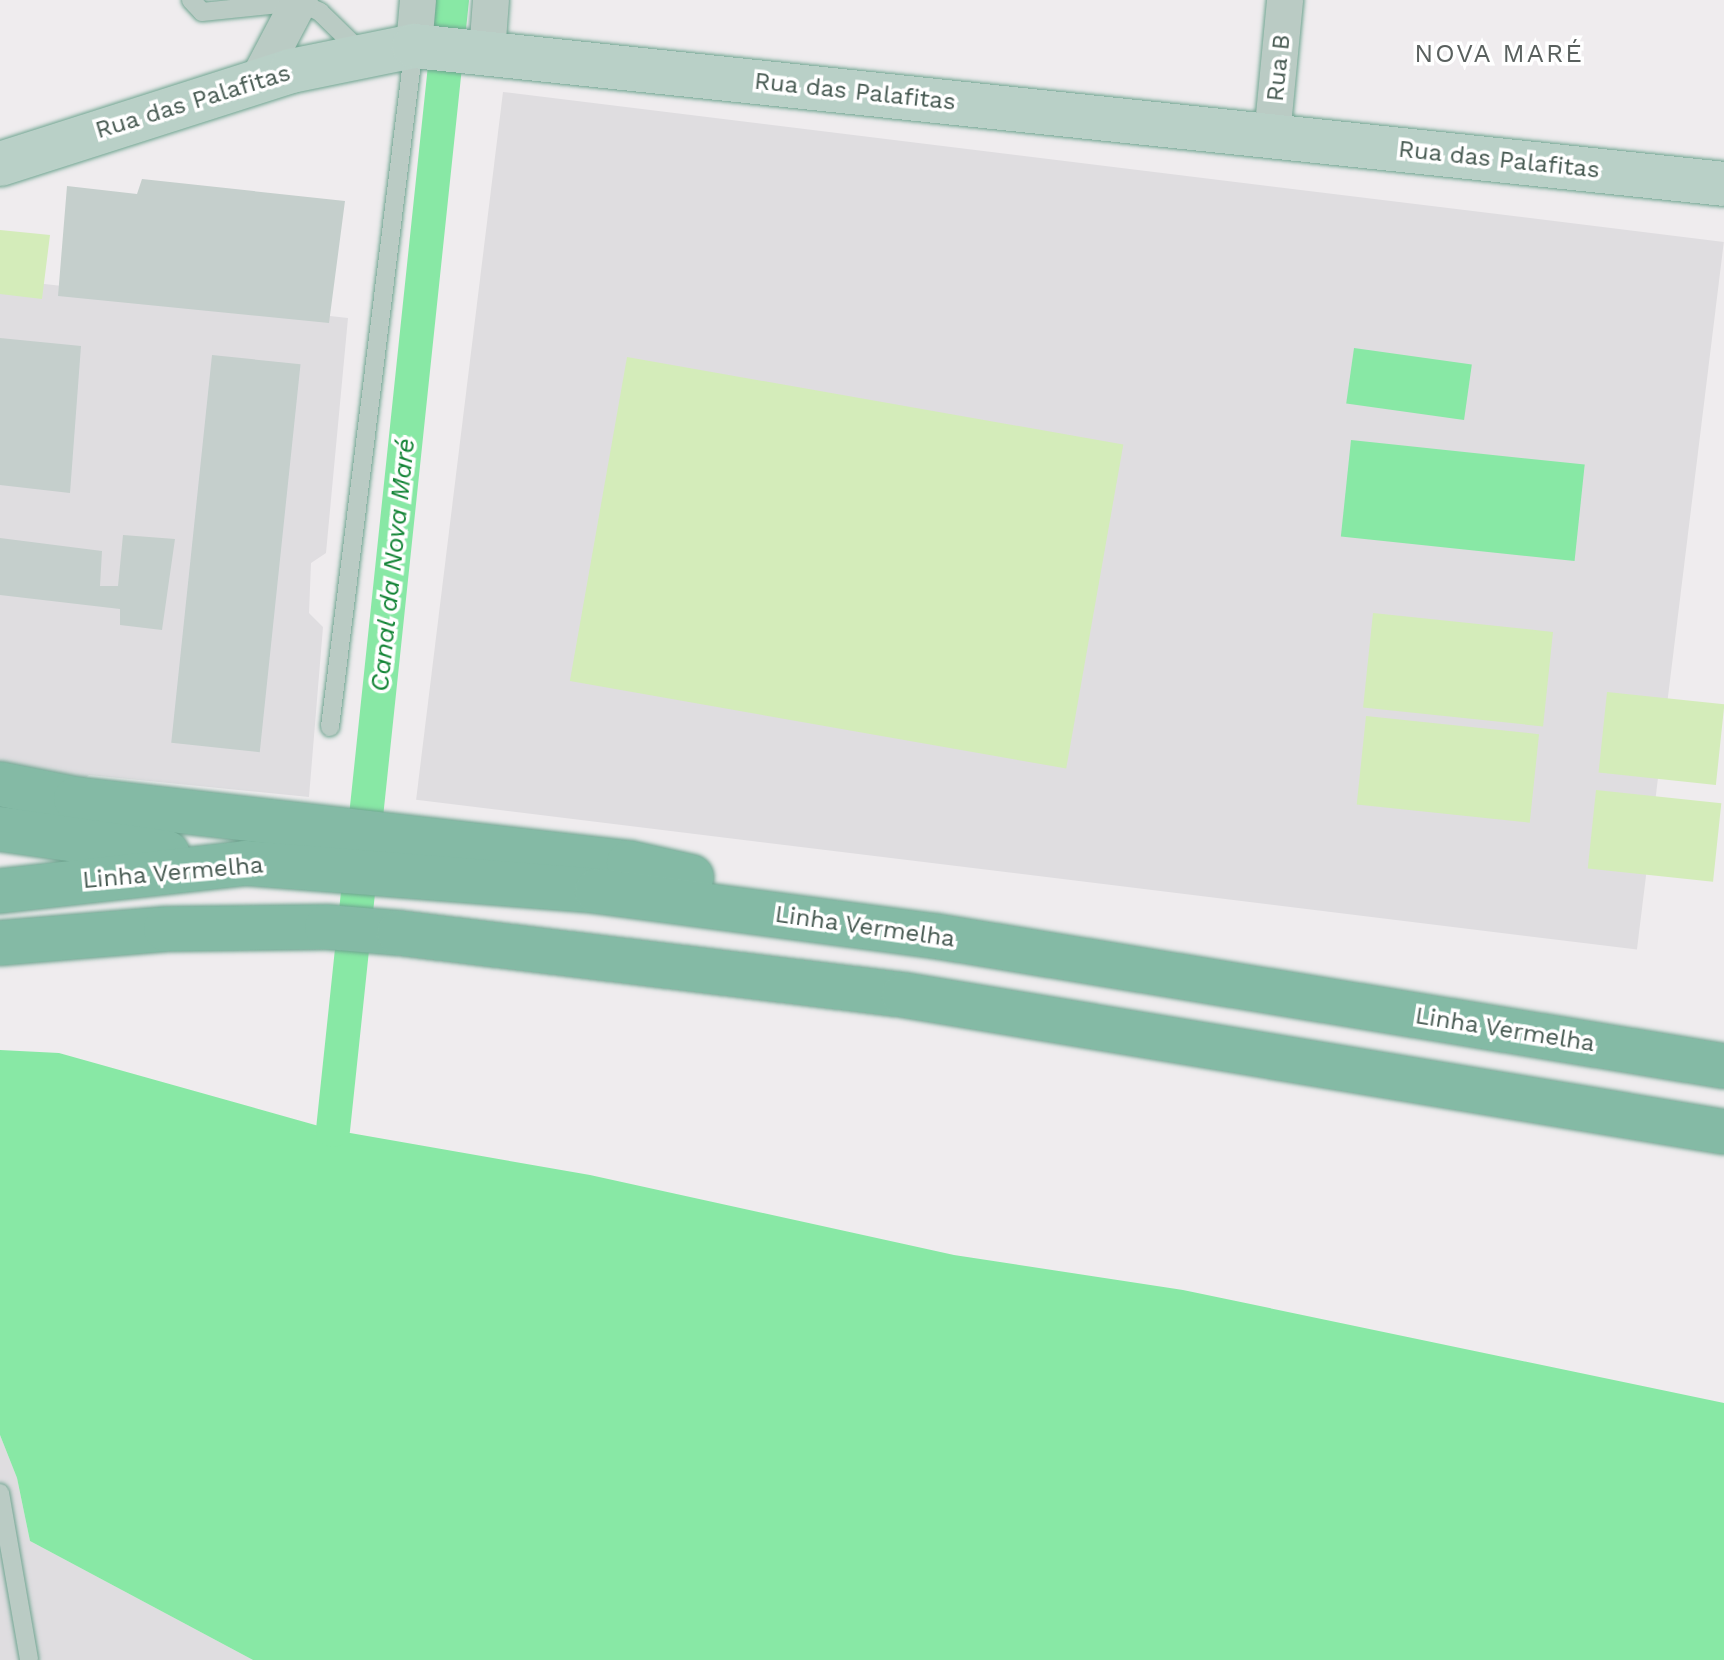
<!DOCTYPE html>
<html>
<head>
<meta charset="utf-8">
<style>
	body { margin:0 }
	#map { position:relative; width:1724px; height:1660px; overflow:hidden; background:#efecee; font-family:"Work Sans",sans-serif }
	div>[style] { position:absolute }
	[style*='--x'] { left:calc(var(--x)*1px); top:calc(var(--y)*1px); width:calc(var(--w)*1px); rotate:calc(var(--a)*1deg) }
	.education>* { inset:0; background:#dfdde0; transform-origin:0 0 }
	.green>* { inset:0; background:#d4ecba; transform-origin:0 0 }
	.water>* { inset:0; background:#88e8a5; transform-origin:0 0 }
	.canal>* { height:34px; margin:-17px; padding:0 17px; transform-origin:17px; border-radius:17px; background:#88e8a5 }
	.building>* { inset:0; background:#c5cfcc; transform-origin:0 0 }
	.roads { filter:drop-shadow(0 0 2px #70a591) drop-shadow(0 0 2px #70a591) }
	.lane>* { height:18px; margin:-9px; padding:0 9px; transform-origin:9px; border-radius:9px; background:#bacbc4 }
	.street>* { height:36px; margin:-18px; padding:0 18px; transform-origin:18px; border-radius:18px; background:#bacbc4 }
	.secondary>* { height:44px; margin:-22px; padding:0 22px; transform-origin:22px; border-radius:22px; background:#b9d0c7 }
	.highway>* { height:44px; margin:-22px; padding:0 22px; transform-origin:22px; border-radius:22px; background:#84baa5 }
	span { translate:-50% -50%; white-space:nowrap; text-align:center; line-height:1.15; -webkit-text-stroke:7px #fff; paint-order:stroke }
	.street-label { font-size:24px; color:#455850 }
	.neighbourhood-label { font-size:26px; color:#59605e; letter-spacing:2px }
	.water-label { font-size:26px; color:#118334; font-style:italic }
</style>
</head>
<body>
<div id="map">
	<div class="education">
		<i style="left:503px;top:92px;width:1230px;height:713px;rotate:7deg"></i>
		<i style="clip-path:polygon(0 279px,348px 318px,326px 553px,311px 563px,309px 613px,323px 627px,309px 797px,89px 775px,78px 785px,0 769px)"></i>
		<i style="clip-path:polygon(0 1435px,17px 1478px,30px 1541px,253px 1660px,0 1660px)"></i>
	</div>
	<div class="green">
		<i style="clip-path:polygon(0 230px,50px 235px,42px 299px,0 294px)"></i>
		<i style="left:627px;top:357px;width:504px;height:329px;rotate:10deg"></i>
		<i style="left:1373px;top:613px;width:181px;height:95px;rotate:6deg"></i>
		<i style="left:1607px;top:692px;width:118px;height:81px;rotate:6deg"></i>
		<i style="left:1366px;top:716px;width:174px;height:89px;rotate:6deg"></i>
		<i style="left:1596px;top:790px;width:126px;height:79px;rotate:6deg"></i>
	</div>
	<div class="water">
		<i style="left:1354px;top:348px;width:119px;height:56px;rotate:8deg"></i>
		<i style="left:1351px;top:440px;width:235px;height:97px;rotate:6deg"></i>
		<i style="clip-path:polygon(0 1050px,59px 1053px,333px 1130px,590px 1175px,954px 1255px,1183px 1290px,1724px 1403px,1724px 1660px,253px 1660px,30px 1541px,17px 1478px,0 1435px)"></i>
	</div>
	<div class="canal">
		<i style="--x:333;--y:1130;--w:1136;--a:-83.99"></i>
	</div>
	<div class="building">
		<i style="clip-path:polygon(142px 179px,345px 201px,329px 323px,58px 296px,67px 186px,137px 194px)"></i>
		<i style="clip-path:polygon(0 338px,81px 346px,70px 493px,0 485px)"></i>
		<i style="left:212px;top:355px;width:89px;height:390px;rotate:6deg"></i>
		<i style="clip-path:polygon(123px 535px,175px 539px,162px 630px,120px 625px,120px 609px,0 595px,0 538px,102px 551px,100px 586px,118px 586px)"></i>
	</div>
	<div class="roads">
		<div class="lane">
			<i style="--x:191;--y:0;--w:16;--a:47"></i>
			<i style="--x:202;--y:12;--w:97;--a:-5.9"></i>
			<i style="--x:298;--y:2;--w:24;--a:24"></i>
			<i style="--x:320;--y:12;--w:59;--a:44.3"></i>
			<i style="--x:330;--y:727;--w:686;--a:-82.97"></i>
			<i style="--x:0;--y:1493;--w:169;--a:80.1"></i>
		</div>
		<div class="street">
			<i style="--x:414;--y:46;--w:46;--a:-85"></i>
			<i style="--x:487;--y:53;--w:53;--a:-85.7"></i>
			<i style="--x:258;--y:80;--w:90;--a:-62.3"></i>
			<i style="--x:1272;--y:136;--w:137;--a:-84.5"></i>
		</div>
		<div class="secondary">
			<i style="--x:0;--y:164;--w:305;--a:-17.7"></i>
			<i style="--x:291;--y:71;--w:126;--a:-11.5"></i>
			<i style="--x:414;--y:46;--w:1317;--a:6.01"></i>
		</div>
		<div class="highway">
			<i style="--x:0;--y:784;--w:77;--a:11.2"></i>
			<i style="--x:76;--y:799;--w:557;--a:6.6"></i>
			<i style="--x:629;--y:863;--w:64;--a:12.7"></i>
			<i style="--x:0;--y:829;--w:169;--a:8.2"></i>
			<i style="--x:0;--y:891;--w:247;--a:-6.5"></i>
			<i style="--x:245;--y:863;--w:353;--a:4.5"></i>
			<i style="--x:597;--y:891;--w:341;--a:7.6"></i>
			<i style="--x:935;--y:936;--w:800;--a:9.36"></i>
			<i style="--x:0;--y:943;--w:167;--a:-4.8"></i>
			<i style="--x:166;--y:929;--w:161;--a:-0.7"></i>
			<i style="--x:327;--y:927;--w:72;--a:4.8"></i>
			<i style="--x:399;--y:933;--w:509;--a:7"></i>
			<i style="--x:904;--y:995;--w:831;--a:9.48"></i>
		</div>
	</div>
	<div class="street-label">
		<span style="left:1279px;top:68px;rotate:-84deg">Rua B</span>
		<span style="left:855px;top:92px;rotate:6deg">Rua das Palafitas</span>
		<span style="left:193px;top:102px;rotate:-17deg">Rua das Palafitas</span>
		<span style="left:1499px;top:160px;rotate:6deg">Rua das Palafitas</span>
		<span style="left:173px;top:873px;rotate:-5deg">Linha Vermelha</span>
		<span style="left:865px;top:927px;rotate:8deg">Linha Vermelha</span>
		<span style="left:1505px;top:1030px;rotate:9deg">Linha Vermelha</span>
	</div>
	<div class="neighbourhood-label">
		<span style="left:1499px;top:54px">NOVA MARÉ</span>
	</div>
	<div class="water-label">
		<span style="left:393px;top:565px;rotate:-84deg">Canal da Nova Maré</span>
	</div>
</div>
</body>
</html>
